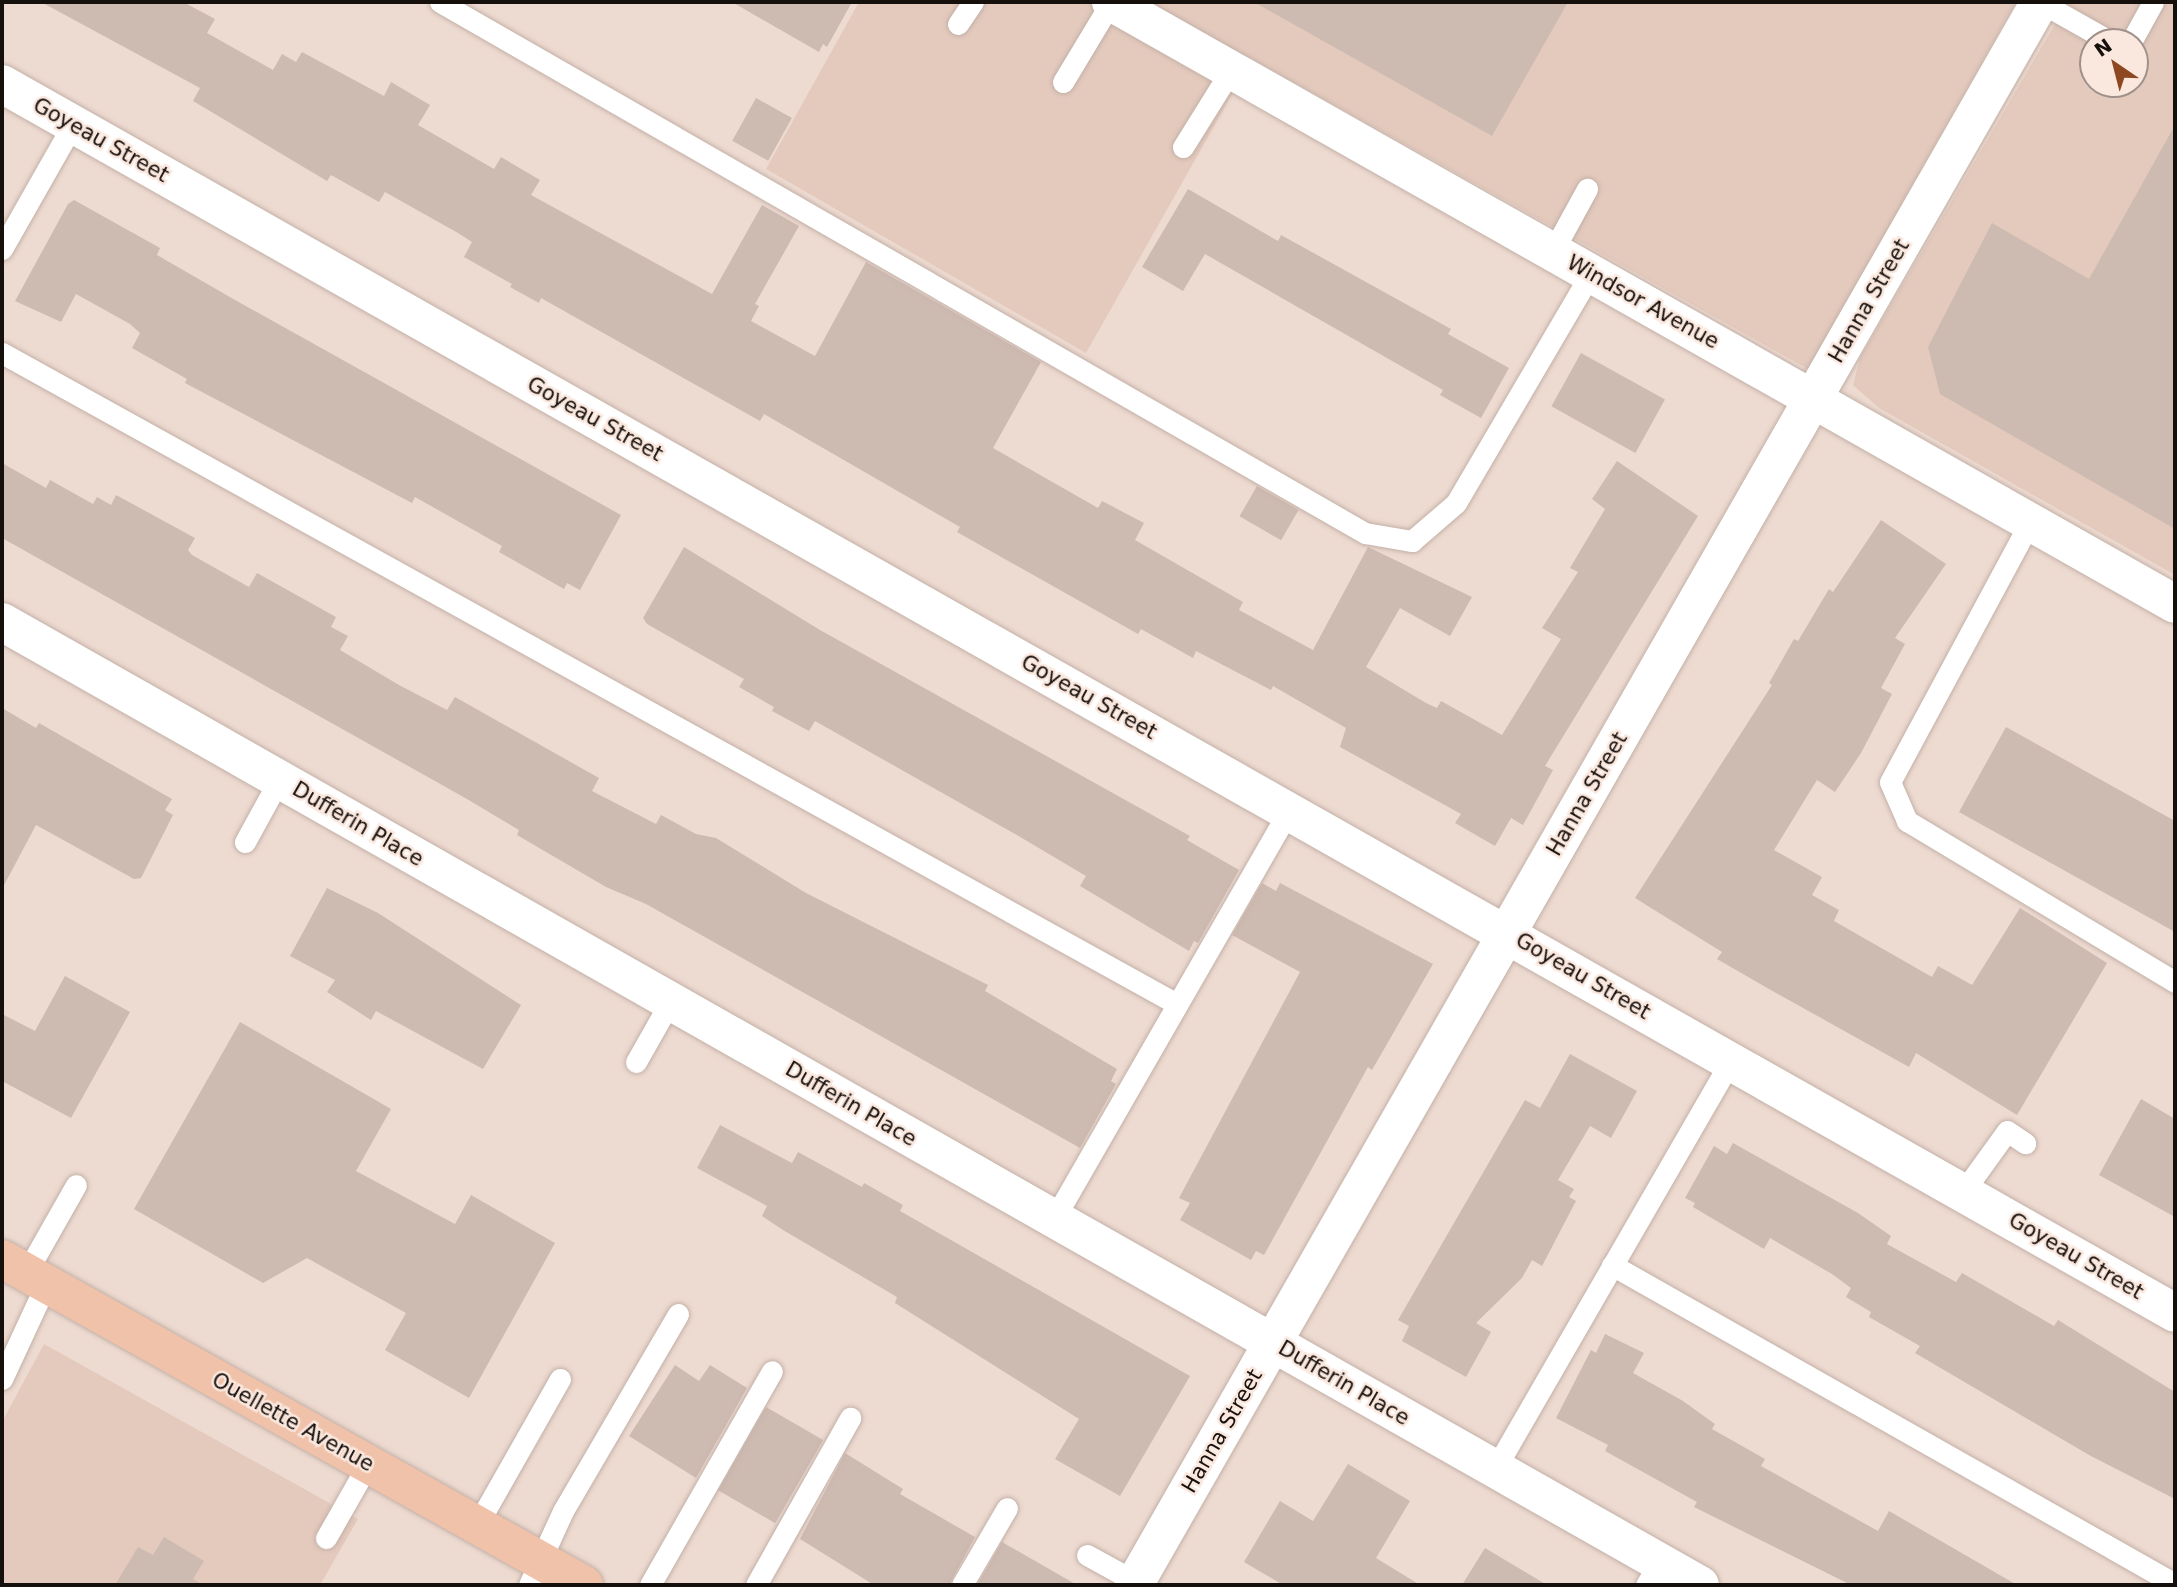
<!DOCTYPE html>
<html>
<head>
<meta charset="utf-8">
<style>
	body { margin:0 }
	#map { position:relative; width:2177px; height:1587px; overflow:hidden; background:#eddad0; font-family:"DejaVu Sans",sans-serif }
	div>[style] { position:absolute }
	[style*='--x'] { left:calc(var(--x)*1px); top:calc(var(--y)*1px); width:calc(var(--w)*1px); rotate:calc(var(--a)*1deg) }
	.built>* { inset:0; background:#e4cabd }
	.building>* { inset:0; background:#cdbab1; transform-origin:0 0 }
	.roads { filter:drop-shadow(0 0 2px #c3b0a7) drop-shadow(0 0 2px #c3b0a7) }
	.lane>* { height:21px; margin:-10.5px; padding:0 10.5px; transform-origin:10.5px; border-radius:10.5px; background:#fff }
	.street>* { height:38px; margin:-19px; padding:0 19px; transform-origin:19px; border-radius:19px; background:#fff }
	.primary>* { height:38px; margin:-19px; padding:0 19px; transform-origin:19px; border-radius:19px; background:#f0c2aa }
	span { translate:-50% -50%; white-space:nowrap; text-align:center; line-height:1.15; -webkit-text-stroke:5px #fae7dd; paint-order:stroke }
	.street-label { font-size:21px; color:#16100d }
	.frame { position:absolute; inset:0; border:4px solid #16100d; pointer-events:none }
	.north { position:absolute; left:2079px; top:28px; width:70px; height:70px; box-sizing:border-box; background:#fae7dd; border:2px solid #9f918a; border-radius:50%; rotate:325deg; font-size:19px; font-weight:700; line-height:28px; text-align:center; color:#16100d }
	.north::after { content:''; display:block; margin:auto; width:24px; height:32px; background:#8e4821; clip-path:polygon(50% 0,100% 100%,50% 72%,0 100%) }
</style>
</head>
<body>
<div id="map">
	<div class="built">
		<i style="clip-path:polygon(859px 2px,2016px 2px,1808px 369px,1252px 59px,1086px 353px,766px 169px)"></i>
		<i style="clip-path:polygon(evenodd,2068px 2px,2175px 2px,2175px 575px,1879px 408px,1853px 385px,1860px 358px,2068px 2px,2093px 42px,2135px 42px,2135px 84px,2093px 84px,2093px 42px)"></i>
		<i style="clip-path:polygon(44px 1344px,358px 1519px,320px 1585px,2px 1585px,2px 1422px)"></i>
	</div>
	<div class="building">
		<i style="clip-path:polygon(41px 2px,183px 2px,215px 19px,207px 33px,273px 70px,282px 54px,296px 62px,302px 52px,384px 96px,391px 82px,430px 105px,418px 125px,494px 169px,501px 157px,540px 180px,531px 195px,712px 294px,762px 205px,799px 226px,755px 304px,759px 306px,751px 321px,815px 356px,866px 262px,1041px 362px,993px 448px,1098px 508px,1102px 501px,1144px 523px,1135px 540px,1243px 602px,1239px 610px,1313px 650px,1368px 547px,1472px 597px,1450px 636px,1400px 608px,1366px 667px,1426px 703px,1437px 708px,1441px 701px,1502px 735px,1561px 639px,1542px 628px,1578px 572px,1570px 568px,1605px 509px,1592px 499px,1617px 461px,1698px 516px,1545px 766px,1553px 770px,1523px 825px,1511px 818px,1495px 846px,1455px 823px,1461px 814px,1340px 747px,1346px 728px,1273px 686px,1271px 690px,1196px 651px,1193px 658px,1141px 629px,1138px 634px,957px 532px,960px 527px,764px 414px,760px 421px,541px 298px,539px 303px,510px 287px,512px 284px,464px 257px,472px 242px,458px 233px,385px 192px,379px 202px,331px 175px,327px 181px,193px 101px,200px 88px)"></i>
		<i style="clip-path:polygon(732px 2px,852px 2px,827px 47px,823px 44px,819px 52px)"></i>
		<i style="clip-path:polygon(1254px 2px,1568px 2px,1492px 136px)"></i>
		<i style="left:756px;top:98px;width:41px;height:49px;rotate:29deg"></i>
		<i style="clip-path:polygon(2175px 125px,2175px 529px,1940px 394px,1928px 347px,1992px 223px,2089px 279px)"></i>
		<i style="clip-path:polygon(1188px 189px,1278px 241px,1281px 235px,1451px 329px,1448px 334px,1509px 368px,1481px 418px,1440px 395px,1443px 390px,1205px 254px,1183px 291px,1142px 267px)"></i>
		<i style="clip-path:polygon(74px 200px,160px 248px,157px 255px,235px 300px,621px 515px,580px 590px,567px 583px,564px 589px,499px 552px,502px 546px,415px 497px,412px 503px,185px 383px,187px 379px,132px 348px,140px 333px,130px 324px,76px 294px,61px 322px,15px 301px,68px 204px)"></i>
		<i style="left:1581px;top:353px;width:96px;height:61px;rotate:29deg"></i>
		<i style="clip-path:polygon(2px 463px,46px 488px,50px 480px,93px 504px,97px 497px,111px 505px,116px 495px,195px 538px,188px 550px,192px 555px,249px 587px,257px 573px,336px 617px,331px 627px,348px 636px,340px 650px,399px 685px,447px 710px,455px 697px,599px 778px,592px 791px,656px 824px,661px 815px,696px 834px,716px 838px,806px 893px,988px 985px,985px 991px,1117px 1069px,1111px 1081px,1116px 1084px,1080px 1148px,646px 904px,606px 887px,517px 835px,519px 830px,467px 799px,2px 538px)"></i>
		<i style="left:1257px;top:486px;width:48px;height:35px;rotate:30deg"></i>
		<i style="clip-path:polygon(1881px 520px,1946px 564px,1895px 638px,1905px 644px,1881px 688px,1892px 694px,1861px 753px,1835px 792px,1817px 780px,1774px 850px,1822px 877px,1812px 895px,1839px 910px,1834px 921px,1932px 977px,1938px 966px,1972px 985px,2020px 908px,2107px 963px,2017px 1115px,1916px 1053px,1909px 1067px,1769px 989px,1717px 959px,1722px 952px,1635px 898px,1772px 685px,1769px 683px,1794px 639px,1798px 641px,1829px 589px,1833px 592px)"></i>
		<i style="clip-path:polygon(684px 547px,820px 630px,1190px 836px,1187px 840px,1239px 870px,1198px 943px,1194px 941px,1189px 951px,1080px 886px,1086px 876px,1015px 834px,815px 721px,809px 731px,772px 711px,774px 707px,739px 687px,744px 679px,647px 624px,643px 618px)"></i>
		<i style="clip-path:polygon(2px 708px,36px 728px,39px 723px,172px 799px,165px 810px,173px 815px,141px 878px,134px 879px,36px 825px,2px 889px)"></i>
		<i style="clip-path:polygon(2006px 727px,2175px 821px,2175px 932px,1959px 812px)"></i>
		<i style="clip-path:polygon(1262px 883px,1276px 891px,1280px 883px,1433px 964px,1372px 1070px,1368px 1067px,1264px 1255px,1256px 1251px,1251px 1260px,1180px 1220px,1190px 1203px,1179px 1198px,1300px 972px,1232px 935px)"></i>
		<i style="clip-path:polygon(327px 888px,378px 913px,521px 1005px,483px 1069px,376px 1011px,371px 1020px,327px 992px,335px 980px,290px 956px)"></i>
		<i style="clip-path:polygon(65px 976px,130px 1012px,71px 1118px,2px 1081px,2px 1014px,35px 1031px)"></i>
		<i style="clip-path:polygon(240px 1022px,391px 1109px,356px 1171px,455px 1224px,471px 1195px,555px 1243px,469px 1398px,385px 1350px,406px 1313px,307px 1258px,263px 1283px,134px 1209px)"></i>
		<i style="clip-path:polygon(1570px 1054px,1637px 1091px,1611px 1138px,1590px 1126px,1558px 1180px,1574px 1189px,1569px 1197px,1576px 1201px,1542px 1266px,1532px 1260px,1522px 1278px,1476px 1323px,1491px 1332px,1466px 1377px,1402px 1341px,1409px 1326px,1398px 1320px,1525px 1100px,1540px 1108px)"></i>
		<i style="clip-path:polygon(2141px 1099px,2175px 1119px,2175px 1217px,2099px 1175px)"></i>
		<i style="clip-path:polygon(720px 1125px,792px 1163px,798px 1152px,862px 1187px,864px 1183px,903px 1205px,900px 1211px,1190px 1376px,1120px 1496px,1055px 1459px,1079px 1419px,895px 1303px,897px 1297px,783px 1230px,762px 1216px,767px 1206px,697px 1168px)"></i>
		<i style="clip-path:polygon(1733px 1143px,1858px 1213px,1891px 1236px,1887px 1244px,1956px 1282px,1962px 1273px,2054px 1326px,2058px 1320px,2175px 1392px,2175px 1499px,2089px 1455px,1915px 1353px,1920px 1346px,1869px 1317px,1871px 1312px,1846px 1297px,1851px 1288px,1832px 1274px,1770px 1238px,1764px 1249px,1693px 1207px,1695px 1203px,1685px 1198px,1714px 1146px,1727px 1154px)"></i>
		<i style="clip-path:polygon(1605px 1334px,1644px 1353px,1633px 1373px,1683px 1401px,1715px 1424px,1712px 1429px,1765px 1459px,1761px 1466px,1878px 1531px,1889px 1511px,2017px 1585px,1851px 1585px,1694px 1507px,1697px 1502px,1605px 1451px,1608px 1445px,1556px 1418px,1591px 1350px,1596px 1353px)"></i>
		<i style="clip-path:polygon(675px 1365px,699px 1381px,710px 1365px,747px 1388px,696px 1478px,629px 1436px)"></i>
		<i style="left:766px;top:1407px;width:66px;height:96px;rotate:30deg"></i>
		<i style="clip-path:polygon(845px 1453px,903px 1489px,900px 1494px,975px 1537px,949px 1585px,874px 1585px,800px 1539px)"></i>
		<i style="clip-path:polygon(1348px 1464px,1410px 1501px,1376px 1558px,1420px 1585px,1283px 1585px,1244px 1562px,1280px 1501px,1313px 1521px)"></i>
		<i style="clip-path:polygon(164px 1537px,204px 1561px,193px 1579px,203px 1585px,115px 1585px,138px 1547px,153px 1555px)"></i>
		<i style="clip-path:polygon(1002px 1542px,1077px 1585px,977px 1585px)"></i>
		<i style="clip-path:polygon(1485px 1548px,1547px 1585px,1462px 1585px)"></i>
	</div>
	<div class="roads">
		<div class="lane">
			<i style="--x:440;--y:2;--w:1067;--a:29.86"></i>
			<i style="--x:1365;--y:533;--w:48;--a:9.7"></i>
			<i style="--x:1412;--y:541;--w:58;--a:-40.8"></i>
			<i style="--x:1456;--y:503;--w:267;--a:-59.6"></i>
			<i style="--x:2040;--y:2;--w:81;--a:29.4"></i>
			<i style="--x:958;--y:24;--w:27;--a:-56"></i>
			<i style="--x:2131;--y:42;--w:46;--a:-61.2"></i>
			<i style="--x:1063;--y:82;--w:93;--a:-59"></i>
			<i style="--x:1183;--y:147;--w:91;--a:-58.1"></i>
			<i style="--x:2;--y:249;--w:144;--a:-60.4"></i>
			<i style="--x:1553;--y:251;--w:71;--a:-61.3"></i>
			<i style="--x:2;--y:353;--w:1343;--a:28.99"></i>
			<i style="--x:2030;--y:522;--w:295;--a:118.3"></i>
			<i style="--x:1890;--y:782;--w:43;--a:66.4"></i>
			<i style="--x:1907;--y:821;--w:313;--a:31"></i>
			<i style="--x:245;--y:842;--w:71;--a:-61.3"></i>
			<i style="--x:636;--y:1062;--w:69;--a:-60.5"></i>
			<i style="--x:1963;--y:1192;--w:75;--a:-54.2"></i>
			<i style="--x:2007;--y:1131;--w:22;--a:34"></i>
			<i style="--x:1054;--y:1219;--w:472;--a:-60.1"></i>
			<i style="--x:1612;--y:1265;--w:647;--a:29.54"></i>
			<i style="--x:26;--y:1273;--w:101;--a:-60.4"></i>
			<i style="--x:2;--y:1379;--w:105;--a:-65.1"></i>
			<i style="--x:1495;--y:1469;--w:472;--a:-60"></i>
			<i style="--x:477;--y:1525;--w:168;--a:-60.4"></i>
			<i style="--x:326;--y:1538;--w:85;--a:-60.4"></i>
			<i style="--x:1087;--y:1555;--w:56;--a:28.9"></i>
			<i style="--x:529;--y:1585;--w:81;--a:-65.3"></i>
			<i style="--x:563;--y:1511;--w:228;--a:-59.7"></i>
			<i style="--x:650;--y:1585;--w:246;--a:-60.3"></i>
			<i style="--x:756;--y:1585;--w:192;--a:-60.6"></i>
			<i style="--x:962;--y:1585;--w:89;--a:-59.7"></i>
			<i style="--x:1646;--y:1585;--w:27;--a:-59"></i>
		</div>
		<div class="street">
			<i style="--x:1111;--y:2;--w:1222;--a:29.5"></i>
			<i style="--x:2;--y:84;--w:2496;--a:29.49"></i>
			<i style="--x:2;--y:622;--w:1952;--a:29.56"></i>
			<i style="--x:1134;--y:1585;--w:1824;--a:-60.22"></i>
		</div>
		<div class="primary">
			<i style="--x:2;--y:1259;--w:667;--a:29.25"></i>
		</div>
	</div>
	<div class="street-label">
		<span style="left:101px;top:140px;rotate:29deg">Goyeau Street</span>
		<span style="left:1869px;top:301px;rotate:-60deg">Hanna Street</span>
		<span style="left:1643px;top:302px;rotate:29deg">Windsor Avenue</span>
		<span style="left:595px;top:419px;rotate:29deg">Goyeau Street</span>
		<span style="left:1089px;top:697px;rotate:29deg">Goyeau Street</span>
		<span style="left:1587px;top:794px;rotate:-60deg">Hanna Street</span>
		<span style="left:358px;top:824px;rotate:30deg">Dufferin Place</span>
		<span style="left:1583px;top:976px;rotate:30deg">Goyeau Street</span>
		<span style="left:851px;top:1104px;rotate:30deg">Dufferin Place</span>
		<span style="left:2076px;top:1256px;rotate:30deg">Goyeau Street</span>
		<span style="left:1344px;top:1383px;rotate:30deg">Dufferin Place</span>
		<span style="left:293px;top:1422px;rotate:29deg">Ouellette Avenue</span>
		<span style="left:1222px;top:1431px;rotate:-60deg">Hanna Street</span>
	</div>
	<div class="frame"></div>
	<div class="north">N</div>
</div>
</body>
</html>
